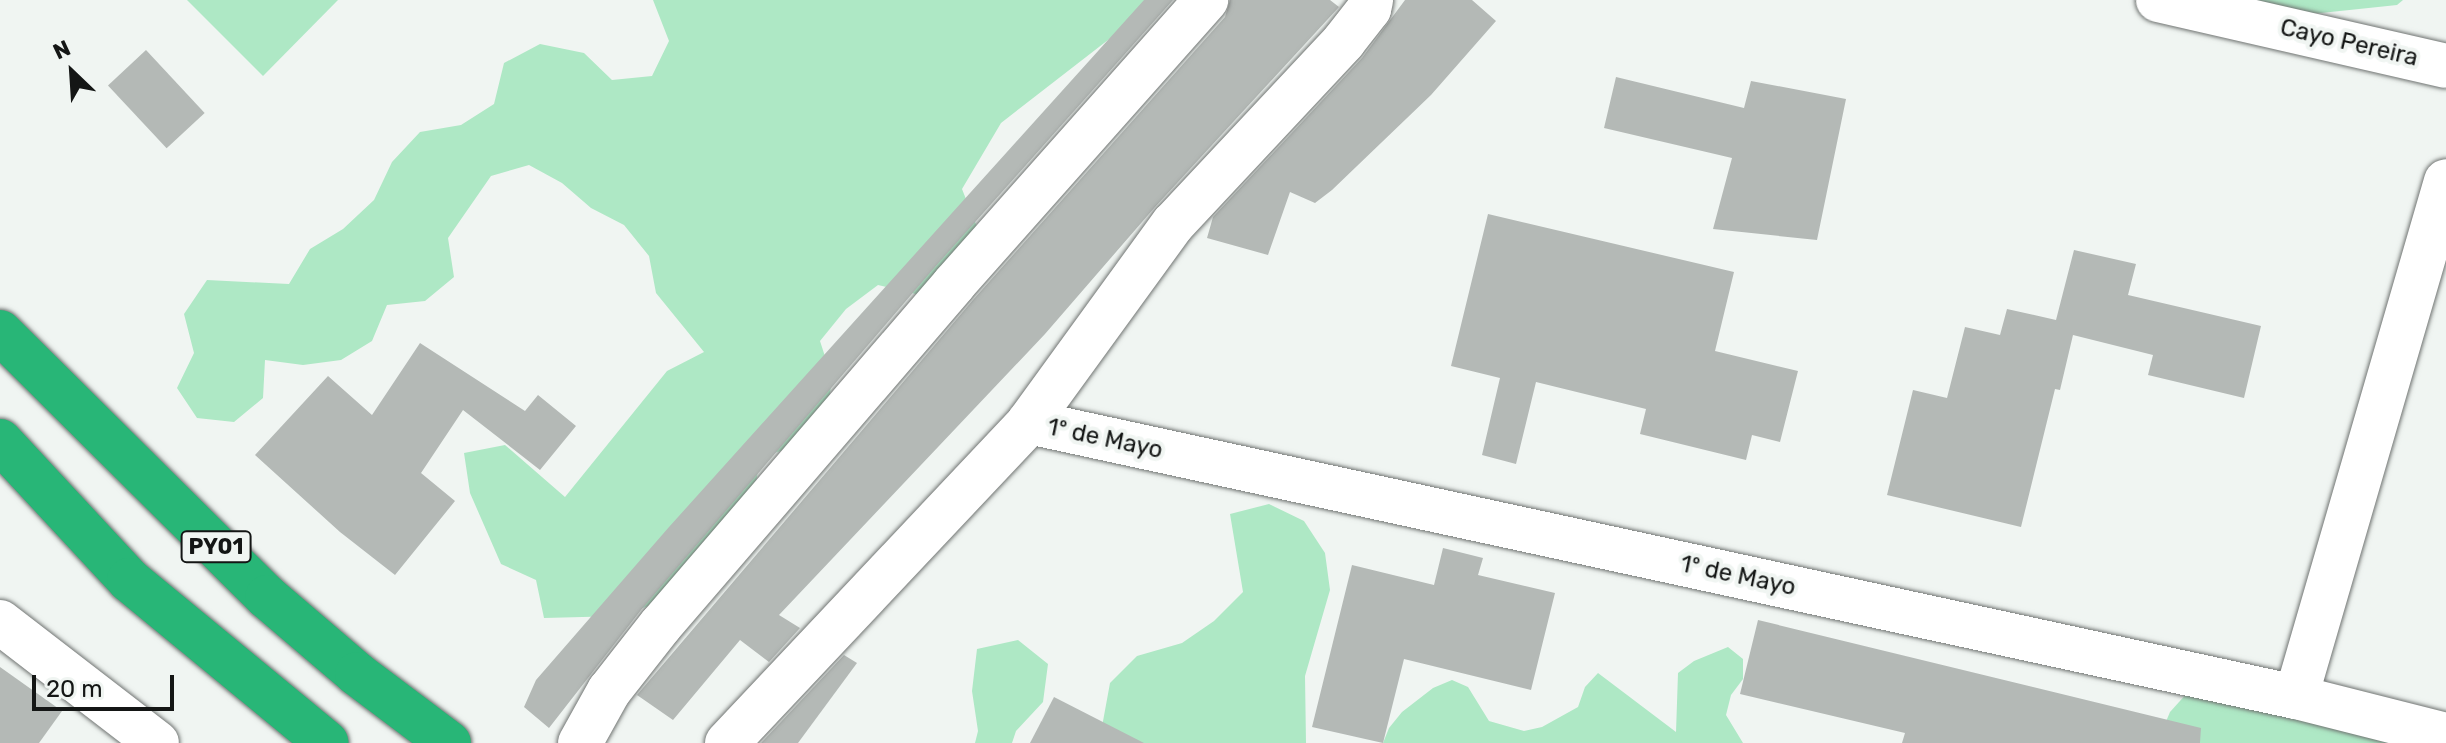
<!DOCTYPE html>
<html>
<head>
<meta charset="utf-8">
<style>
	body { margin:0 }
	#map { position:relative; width:2446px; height:743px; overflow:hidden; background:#f0f5f2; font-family:Rubik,sans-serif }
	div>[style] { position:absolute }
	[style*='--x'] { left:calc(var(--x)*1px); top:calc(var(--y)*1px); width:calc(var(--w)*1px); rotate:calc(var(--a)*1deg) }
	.green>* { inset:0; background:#aee8c5 }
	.building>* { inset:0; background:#b4b9b6; transform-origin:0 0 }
	.roads { filter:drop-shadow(0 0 2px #707472) drop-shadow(0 0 2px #707472) }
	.minor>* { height:44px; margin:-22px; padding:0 22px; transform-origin:22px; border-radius:22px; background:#fff }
	.highway>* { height:44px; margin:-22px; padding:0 22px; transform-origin:22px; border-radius:22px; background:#28b677 }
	span { translate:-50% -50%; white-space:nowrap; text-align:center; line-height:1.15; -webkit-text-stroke:8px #f0f5f2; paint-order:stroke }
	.shield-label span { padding:2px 6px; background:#f0f5f2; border:2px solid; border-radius:6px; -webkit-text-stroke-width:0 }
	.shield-label { font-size:22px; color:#141615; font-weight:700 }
	.street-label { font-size:24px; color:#141615 }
	.north { position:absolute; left:32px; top:32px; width:80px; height:80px; -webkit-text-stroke:6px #f0f5f2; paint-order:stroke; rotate:335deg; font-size:22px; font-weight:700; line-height:32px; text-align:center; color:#141615 }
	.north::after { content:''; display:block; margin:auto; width:28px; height:36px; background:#141615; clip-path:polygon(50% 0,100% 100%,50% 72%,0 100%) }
	.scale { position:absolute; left:32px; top:675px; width:142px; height:36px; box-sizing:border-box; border:4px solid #141615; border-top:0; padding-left:10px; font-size:24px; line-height:28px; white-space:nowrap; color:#141615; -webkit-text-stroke:6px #f0f5f2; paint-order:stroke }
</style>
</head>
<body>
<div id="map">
	<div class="green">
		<i style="clip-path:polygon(187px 0,338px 0,263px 76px)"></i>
		<i style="clip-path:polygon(653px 0,1154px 0,1148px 9px,1001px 123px,962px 189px,977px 227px,948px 291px,916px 294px,878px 285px,846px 309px,820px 341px,832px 378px,827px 416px,801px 445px,760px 457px,754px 496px,689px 591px,621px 616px,544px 618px,536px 580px,501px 564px,470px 493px,464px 453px,505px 445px,565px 497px,667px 371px,704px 352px,656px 293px,649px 256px,624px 225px,591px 208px,562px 183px,529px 165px,491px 176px,448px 238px,454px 277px,425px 301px,387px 305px,372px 341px,341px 360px,303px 365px,265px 360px,263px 398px,234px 422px,197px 418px,177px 388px,194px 353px,184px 314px,207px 280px,289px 284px,310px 249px,343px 229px,374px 200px,392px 162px,420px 132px,461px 125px,494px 104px,504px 63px,540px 44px,584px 53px,612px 80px,652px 76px,669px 41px)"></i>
		<i style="clip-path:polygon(2209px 0,2403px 0,2397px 5px,2321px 13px,2243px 13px)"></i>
		<i style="clip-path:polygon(1269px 504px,1304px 521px,1325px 553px,1330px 590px,1305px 676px,1306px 743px,1099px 743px,1110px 683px,1137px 656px,1182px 643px,1214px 621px,1243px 592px,1230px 514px)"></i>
		<i style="clip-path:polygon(1018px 640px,1048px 664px,1043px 702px,1016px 731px,1012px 743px,975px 743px,978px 731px,972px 691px,977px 649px)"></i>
		<i style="clip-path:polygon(1728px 647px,1743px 659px,1743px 679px,1731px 695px,1726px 715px,1743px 743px,1383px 743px,1389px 728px,1402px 712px,1433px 688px,1452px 680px,1468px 687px,1489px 721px,1524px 731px,1542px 727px,1578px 707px,1585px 687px,1598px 673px,1676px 732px,1678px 673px,1694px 661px)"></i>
		<i style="clip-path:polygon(2198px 681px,2409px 743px,2157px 743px,2170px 712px)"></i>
	</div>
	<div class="building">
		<i style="clip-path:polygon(1144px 0,1173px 0,935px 267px,641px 610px,549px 728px,524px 707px,536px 680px,669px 527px)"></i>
		<i style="clip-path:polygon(1230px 0,1330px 0,1339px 7px,1155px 207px,1045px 334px,779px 615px,800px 628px,769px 662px,740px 640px,673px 720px,637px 695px,973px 300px,1225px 17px)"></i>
		<i style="clip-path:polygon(1405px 0,1472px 0,1496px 21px,1431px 95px,1332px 190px,1315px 203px,1290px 192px,1268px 255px,1207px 238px,1213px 217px,1362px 58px)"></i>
		<i style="left:146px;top:50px;width:86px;height:52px;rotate:47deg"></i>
		<i style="clip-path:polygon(1616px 77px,1744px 108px,1751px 81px,1846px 99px,1817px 240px,1713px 229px,1732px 158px,1604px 128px)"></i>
		<i style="clip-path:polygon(1488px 214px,1734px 272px,1715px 351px,1798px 371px,1780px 442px,1752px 435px,1746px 460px,1640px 434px,1646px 409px,1536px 382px,1516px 464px,1482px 455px,1500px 378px,1451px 366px)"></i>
		<i style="clip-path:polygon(2074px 250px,2136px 264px,2128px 295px,2261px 326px,2244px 398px,2148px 375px,2153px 355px,2073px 335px,2060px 390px,2055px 389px,2021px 527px,1887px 495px,1913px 390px,1947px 398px,1965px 327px,2000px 335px,2007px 309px,2056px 320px)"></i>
		<i style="clip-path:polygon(420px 343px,525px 411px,538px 395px,576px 426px,540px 470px,463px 410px,421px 473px,455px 501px,395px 575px,340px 532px,255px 455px,328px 376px,372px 415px)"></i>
		<i style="clip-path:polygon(1443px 548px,1483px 558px,1478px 575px,1555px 593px,1531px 690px,1404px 659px,1383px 743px,1312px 727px,1352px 565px,1434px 585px)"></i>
		<i style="clip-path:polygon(1758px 620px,2201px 728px,2200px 743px,1902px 743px,1905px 733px,1740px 694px)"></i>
		<i style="clip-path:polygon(844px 655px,857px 663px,798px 743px,761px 743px)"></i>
		<i style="clip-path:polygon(0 667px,62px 711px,39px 743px,0 743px)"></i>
		<i style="clip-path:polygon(1054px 697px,1144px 743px,1030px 743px)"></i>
	</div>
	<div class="roads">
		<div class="minor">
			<i style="--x:2158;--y:0;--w:295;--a:12.9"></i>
			<i style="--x:1029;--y:422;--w:1297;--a:12.25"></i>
			<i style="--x:2296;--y:697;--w:155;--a:14.2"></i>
			<i style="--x:0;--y:622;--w:198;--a:37.6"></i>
			<i style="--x:2296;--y:697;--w:537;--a:-73.79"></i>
			<i style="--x:580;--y:743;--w:60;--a:-60.9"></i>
			<i style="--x:609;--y:691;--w:83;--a:-51.9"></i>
			<i style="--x:660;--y:626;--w:451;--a:-49.3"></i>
			<i style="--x:954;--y:284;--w:380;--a:-48.4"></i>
			<i style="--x:727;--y:743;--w:441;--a:-46.7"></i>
			<i style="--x:1029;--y:422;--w:245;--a:-54"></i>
			<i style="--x:1173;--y:224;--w:250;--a:-46.9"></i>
			<i style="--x:1344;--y:41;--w:41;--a:-52"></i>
			<i style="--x:1369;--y:9;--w:9;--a:-77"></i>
		</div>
		<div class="highway">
			<i style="--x:0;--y:332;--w:376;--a:44.8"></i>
			<i style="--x:267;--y:597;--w:118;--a:40.5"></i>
			<i style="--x:357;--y:674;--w:115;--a:36.9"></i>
			<i style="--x:0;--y:441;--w:190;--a:47.1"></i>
			<i style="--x:129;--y:580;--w:256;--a:39.5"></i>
		</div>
	</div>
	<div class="shield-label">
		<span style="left:216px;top:547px">PY01</span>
	</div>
	<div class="street-label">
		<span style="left:2349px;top:43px;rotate:13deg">Cayo Pereira</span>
		<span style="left:1105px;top:439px;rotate:12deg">1º de Mayo</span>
		<span style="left:1738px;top:576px;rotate:12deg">1º de Mayo</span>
	</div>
	<div class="north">N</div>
	<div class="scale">20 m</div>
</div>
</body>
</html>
